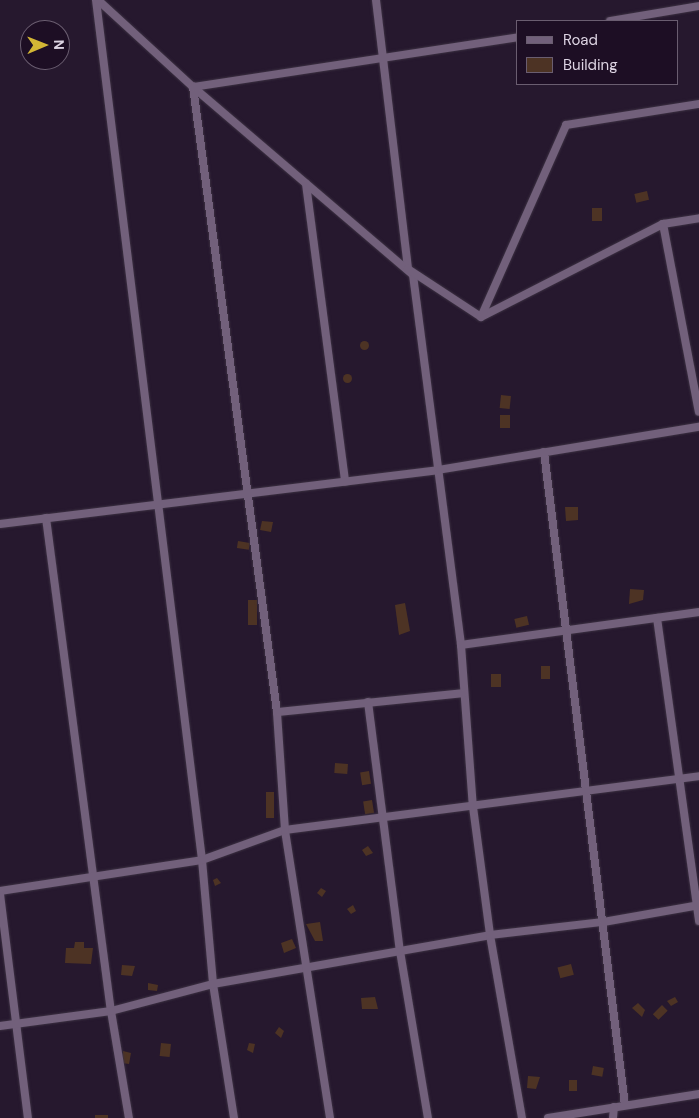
<!DOCTYPE html>
<html>
<head>
<meta charset="utf-8">
<style>
	body { margin:0 }
	#map { position:relative; width:699px; height:1118px; overflow:hidden; background:#26182e; font-family:"DM Sans",sans-serif }
	div>[style] { position:absolute }
	[style*='--x'] { left:calc(var(--x)*1px); top:calc(var(--y)*1px); width:calc(var(--w)*1px); rotate:calc(var(--a)*1deg) }
	.building>* { inset:0; background:#4d3324; transform-origin:0 0 }
	.round { border-radius:50% }
	.roads { filter:drop-shadow(0 0 1px #3c3142) drop-shadow(0 0 1px #3c3142) }
	.minor>* { height:8px; margin:-4px; padding:0 4px; transform-origin:4px; border-radius:4px; background:#72607b }
	span { translate:-50% -50%; white-space:nowrap; text-align:center; line-height:1.15; -webkit-text-stroke:4px #1d0e24; paint-order:stroke }
	.legend { position:absolute; left:516px; top:20px; width:162px; height:65px; box-sizing:border-box; background:#1d0e24; border:1px solid #6a5d70; margin:0; padding:6px 9px; list-style:none; font-size:15px; color:#ddd4e3 }
	.legend li { display:flex; align-items:center; gap:10px; height:25px }
	.legend b { width:25px; border:1px solid #6a5d70 }
	.north { position:absolute; left:20px; top:20px; width:50px; height:50px; box-sizing:border-box; background:#1d0e24; border:1px solid #6a5d70; border-radius:50%; rotate:89deg; font-size:14px; font-weight:700; line-height:20px; text-align:center; color:#ddd4e3 }
	.north::after { content:''; display:block; margin:auto; width:18px; height:22px; background:#d3b635; clip-path:polygon(50% 0,100% 100%,50% 72%,0 100%) }
</style>
</head>
<body>
<div id="map">
	<div class="building">
		<i style="left:647px;top:191px;width:9px;height:13px;rotate:77deg"></i>
		<i style="left:592px;top:208px;width:10px;height:13px"></i>
		<i class="round" style="left:359.5px;top:340.5px;width:9px;height:9px"></i>
		<i class="round" style="left:342.5px;top:373.5px;width:9px;height:9px"></i>
		<i style="left:501px;top:395px;width:10px;height:13px;rotate:6deg"></i>
		<i style="left:500px;top:415px;width:10px;height:13px"></i>
		<i style="clip-path:polygon(565px 507px,578px 507px,578px 520px,566px 521px)"></i>
		<i style="clip-path:polygon(262px 521px,273px 522px,271px 532px,260px 530px)"></i>
		<i style="left:238px;top:541px;width:12px;height:7px;rotate:9deg"></i>
		<i style="clip-path:polygon(630px 589px,644px 590px,643px 600px,629px 604px)"></i>
		<i style="left:248px;top:600px;width:9px;height:25px"></i>
		<i style="clip-path:polygon(405px 603px,410px 631px,399px 635px,395px 605px)"></i>
		<i style="left:527px;top:616px;width:9px;height:13px;rotate:77deg"></i>
		<i style="left:541px;top:666px;width:9px;height:13px"></i>
		<i style="left:491px;top:674px;width:10px;height:13px"></i>
		<i style="left:335px;top:763px;width:13px;height:10px;rotate:4deg"></i>
		<i style="left:369px;top:771px;width:13px;height:9px;rotate:81deg"></i>
		<i style="left:266px;top:792px;width:8px;height:26px"></i>
		<i style="left:372px;top:800px;width:13px;height:9px;rotate:81deg"></i>
		<i style="clip-path:polygon(368px 846px,373px 853px,366px 856px,362px 850px)"></i>
		<i style="clip-path:polygon(217px 878px,221px 883px,215px 886px,213px 880px)"></i>
		<i style="clip-path:polygon(321px 888px,326px 891px,322px 897px,317px 893px)"></i>
		<i style="clip-path:polygon(353px 905px,356px 911px,351px 914px,347px 909px)"></i>
		<i style="clip-path:polygon(320px 922px,323px 941px,315px 941px,306px 924px)"></i>
		<i style="clip-path:polygon(292px 939px,296px 948px,284px 953px,281px 943px)"></i>
		<i style="clip-path:polygon(75px 942px,84px 942px,84px 948px,93px 948px,91px 964px,65px 963px,66px 948px,74px 948px)"></i>
		<i style="left:571px;top:964px;width:11px;height:14px;rotate:75deg"></i>
		<i style="clip-path:polygon(122px 965px,135px 966px,132px 976px,121px 975px)"></i>
		<i style="clip-path:polygon(148px 983px,158px 985px,157px 991px,148px 990px)"></i>
		<i style="clip-path:polygon(375px 997px,378px 1009px,362px 1009px,361px 998px)"></i>
		<i style="clip-path:polygon(675px 997px,678px 1002px,671px 1006px,667px 1001px)"></i>
		<i style="clip-path:polygon(638px 1003px,645px 1010px,642px 1017px,632px 1008px)"></i>
		<i style="left:662px;top:1005px;width:8px;height:13px;rotate:45deg"></i>
		<i style="clip-path:polygon(279px 1027px,284px 1031px,281px 1038px,275px 1033px)"></i>
		<i style="left:161px;top:1043px;width:10px;height:13px;rotate:6deg"></i>
		<i style="clip-path:polygon(249px 1043px,255px 1044px,253px 1053px,247px 1050px)"></i>
		<i style="clip-path:polygon(123px 1051px,131px 1053px,129px 1064px,122px 1063px)"></i>
		<i style="left:593px;top:1066px;width:11px;height:9px;rotate:10deg"></i>
		<i style="clip-path:polygon(528px 1076px,540px 1077px,536px 1089px,527px 1088px)"></i>
		<i style="left:569px;top:1080px;width:8px;height:11px"></i>
		<i style="left:95px;top:1115px;width:13px;height:3px"></i>
	</div>
	<div class="roads">
		<div class="minor">
			<i style="--x:96;--y:0;--w:867;--a:82.97"></i>
			<i style="--x:202;--y:860;--w:124;--a:84.9"></i>
			<i style="--x:213;--y:984;--w:136;--a:81.1"></i>
			<i style="--x:98;--y:0;--w:129;--a:42.5"></i>
			<i style="--x:193;--y:87;--w:289;--a:40.5"></i>
			<i style="--x:413;--y:275;--w:373;--a:82.6"></i>
			<i style="--x:461;--y:645;--w:162;--a:85.8"></i>
			<i style="--x:473;--y:807;--w:129;--a:82.4"></i>
			<i style="--x:490;--y:935;--w:186;--a:80.1"></i>
			<i style="--x:376;--y:0;--w:271;--a:83.2"></i>
			<i style="--x:408;--y:269;--w:87;--a:33.3"></i>
			<i style="--x:481;--y:317;--w:204;--a:-27.1"></i>
			<i style="--x:663;--y:224;--w:36;--a:-9"></i>
			<i style="--x:610;--y:21;--w:90;--a:-9.6"></i>
			<i style="--x:306;--y:184;--w:300;--a:82.5"></i>
			<i style="--x:663;--y:224;--w:191;--a:79.2"></i>
			<i style="--x:481;--y:317;--w:210;--a:-66.1"></i>
			<i style="--x:566;--y:125;--w:135;--a:-9"></i>
			<i style="--x:544;--y:452;--w:658;--a:82.93"></i>
			<i style="--x:46;--y:518;--w:497;--a:82.5"></i>
			<i style="--x:111;--y:1011;--w:109;--a:80.5"></i>
			<i style="--x:0;--y:524;--w:441;--a:-7"></i>
			<i style="--x:438;--y:470;--w:265;--a:-9.4"></i>
			<i style="--x:657;--y:618;--w:306;--a:82.1"></i>
			<i style="--x:461;--y:645;--w:240;--a:-7.9"></i>
			<i style="--x:368;--y:702;--w:251;--a:82.7"></i>
			<i style="--x:400;--y:951;--w:169;--a:80.5"></i>
			<i style="--x:277;--y:712;--w:187;--a:-5.8"></i>
			<i style="--x:0;--y:891;--w:204;--a:-8.7"></i>
			<i style="--x:202;--y:860;--w:88;--a:-19.9"></i>
			<i style="--x:285;--y:830;--w:418;--a:-7.4"></i>
			<i style="--x:0;--y:894;--w:226;--a:82.9"></i>
			<i style="--x:0;--y:1026;--w:112;--a:-7.7"></i>
			<i style="--x:111;--y:1011;--w:106;--a:-14.8"></i>
			<i style="--x:213;--y:984;--w:281;--a:-10"></i>
			<i style="--x:490;--y:935;--w:114;--a:-6.6"></i>
			<i style="--x:603;--y:922;--w:97;--a:-10"></i>
			<i style="--x:330;--y:1118;--w:291;--a:-98.9"></i>
			<i style="--x:285;--y:830;--w:118;--a:-93.9"></i>
			<i style="--x:277;--y:712;--w:631;--a:-97.65"></i>
			<i style="--x:193;--y:87;--w:329;--a:-8.7"></i>
			<i style="--x:548;--y:1118;--w:153;--a:-9"></i>
			<i style="--x:613;--y:1118;--w:11;--a:-85"></i>
		</div>
	</div>
	<ul class="legend">
	<li><b style="height:6px;background:#72607b"></b>Road</li>
	<li><b style="height:14px;background:#4d3324"></b>Building</li>
	</ul>
	<div class="north">N</div>
</div>
</body>
</html>
